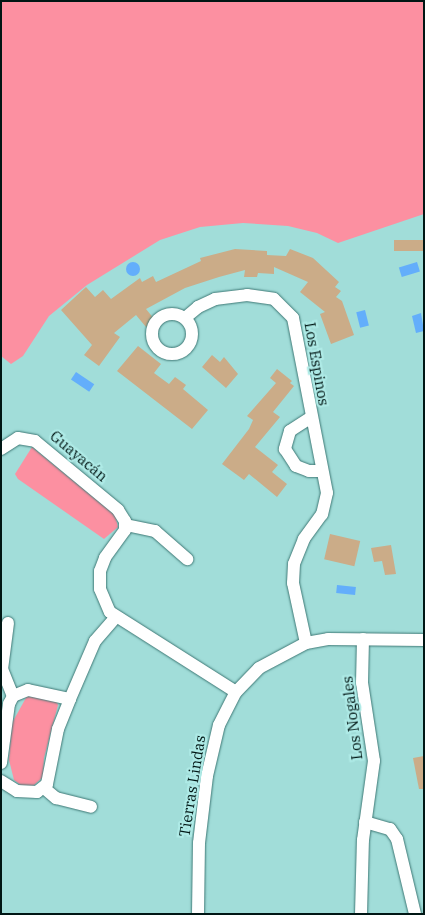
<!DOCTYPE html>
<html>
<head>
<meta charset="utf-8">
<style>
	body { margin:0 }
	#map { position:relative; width:425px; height:915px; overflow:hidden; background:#a1ddd9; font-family:"IBM Plex Serif",serif }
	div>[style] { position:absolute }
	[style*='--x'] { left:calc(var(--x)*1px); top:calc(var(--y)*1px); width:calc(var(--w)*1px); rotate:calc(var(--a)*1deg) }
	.green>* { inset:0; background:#fc90a1 }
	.water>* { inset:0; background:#63aefb; transform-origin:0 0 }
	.round { border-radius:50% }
	.building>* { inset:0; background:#cbac88; transform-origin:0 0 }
	.roads { filter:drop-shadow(0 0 1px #3e7875) drop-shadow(0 0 1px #3e7875) }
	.minor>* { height:12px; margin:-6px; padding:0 6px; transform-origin:6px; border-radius:6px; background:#fff }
	.minor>.ring { margin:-6px; padding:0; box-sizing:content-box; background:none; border:12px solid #fff; border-radius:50% }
	span { translate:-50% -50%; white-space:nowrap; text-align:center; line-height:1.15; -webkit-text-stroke:4.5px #aeeae6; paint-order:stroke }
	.street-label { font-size:15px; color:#001614 }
	.frame { position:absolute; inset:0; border:2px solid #001614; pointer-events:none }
</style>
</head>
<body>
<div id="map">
	<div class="green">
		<i style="clip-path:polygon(1px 1px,424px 1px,424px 214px,338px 243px,317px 233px,288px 226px,243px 223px,200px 227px,160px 240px,87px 285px,49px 316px,23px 356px,11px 364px,1px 356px)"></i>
		<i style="clip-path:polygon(32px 447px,115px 515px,118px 527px,104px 539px,18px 479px,15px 474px)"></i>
		<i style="clip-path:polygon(27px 696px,56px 700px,58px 705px,44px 758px,43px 777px,33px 786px,22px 786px,14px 780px,9px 760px,12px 723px)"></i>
	</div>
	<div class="water">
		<i class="round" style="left:126px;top:262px;width:14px;height:14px"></i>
		<i style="left:417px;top:262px;width:10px;height:19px;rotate:73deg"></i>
		<i style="left:365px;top:310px;width:16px;height:9px;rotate:76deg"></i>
		<i style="clip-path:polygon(421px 313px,424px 331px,416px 333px,412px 316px)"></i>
		<i style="left:76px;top:372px;width:22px;height:9px;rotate:34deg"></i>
		<i style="left:337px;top:585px;width:19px;height:8px;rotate:6deg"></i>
	</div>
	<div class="building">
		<i style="left:424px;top:240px;width:11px;height:30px;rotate:90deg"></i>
		<i style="clip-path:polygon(235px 249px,267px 251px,267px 255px,286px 256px,290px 249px,313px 258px,339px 282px,335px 287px,341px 291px,336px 297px,342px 301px,354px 335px,331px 344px,320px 314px,325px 312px,300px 292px,308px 282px,274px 267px,274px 274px,258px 273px,257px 277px,244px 277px,245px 270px,219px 277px,185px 288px,146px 309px,155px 320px,146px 327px,136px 315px,114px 333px,120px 337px,99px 366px,84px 355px,92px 345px,61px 310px,86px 287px,95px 297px,103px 290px,111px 299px,140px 278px,142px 282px,153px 276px,156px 282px,201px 261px,200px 258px)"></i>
		<i style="clip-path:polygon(138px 346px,161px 364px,154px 373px,169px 384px,175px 377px,186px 385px,183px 389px,208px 410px,192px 429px,117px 371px)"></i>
		<i style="clip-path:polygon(212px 355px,220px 362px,224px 357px,238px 374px,226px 388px,202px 367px)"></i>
		<i style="clip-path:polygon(277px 369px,292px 381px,290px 383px,294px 386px,273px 412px,280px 417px,255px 447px,278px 465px,272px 472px,287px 484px,277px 497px,249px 474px,244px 480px,222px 464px,249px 429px,253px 420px,247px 416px,276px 383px,270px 378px)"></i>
		<i style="left:330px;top:534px;width:31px;height:26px;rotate:13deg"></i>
		<i style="clip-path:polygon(391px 545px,396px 574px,385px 575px,382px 561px,374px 562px,371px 548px)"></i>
		<i style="clip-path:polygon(424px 756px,424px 789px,419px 789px,413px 758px)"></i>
	</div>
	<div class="roads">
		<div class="minor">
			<i class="ring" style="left:152px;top:314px;width:28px;height:28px"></i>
			<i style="--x:185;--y:318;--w:17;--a:-40"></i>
			<i style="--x:198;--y:307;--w:19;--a:-25"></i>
			<i style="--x:215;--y:299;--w:32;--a:-7"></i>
			<i style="--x:247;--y:295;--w:27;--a:8"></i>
			<i style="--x:274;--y:299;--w:27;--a:45"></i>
			<i style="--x:293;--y:318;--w:178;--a:79"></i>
			<i style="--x:327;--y:493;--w:22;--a:103"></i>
			<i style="--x:322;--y:514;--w:31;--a:126"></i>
			<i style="--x:304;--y:539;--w:27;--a:112"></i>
			<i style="--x:294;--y:564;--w:19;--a:93"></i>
			<i style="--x:293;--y:583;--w:61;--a:77.8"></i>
			<i style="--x:310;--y:418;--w:24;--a:147"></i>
			<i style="--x:290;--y:431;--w:19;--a:106"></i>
			<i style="--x:285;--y:449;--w:20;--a:57"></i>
			<i style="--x:296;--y:466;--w:14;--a:21"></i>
			<i style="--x:309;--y:471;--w:13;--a:0"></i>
			<i style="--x:1;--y:449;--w:20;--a:-33"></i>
			<i style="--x:18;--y:438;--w:17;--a:10"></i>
			<i style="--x:35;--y:441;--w:108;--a:39.7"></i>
			<i style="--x:118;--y:510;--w:13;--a:58"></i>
			<i style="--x:125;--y:521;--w:9;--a:90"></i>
			<i style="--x:125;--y:530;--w:34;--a:126"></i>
			<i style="--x:105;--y:558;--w:14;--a:111"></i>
			<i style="--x:100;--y:571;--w:18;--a:90"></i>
			<i style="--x:100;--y:589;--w:25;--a:67"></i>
			<i style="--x:110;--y:612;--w:149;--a:32.4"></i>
			<i style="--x:126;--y:525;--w:30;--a:12"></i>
			<i style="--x:155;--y:531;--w:43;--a:41.2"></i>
			<i style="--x:8;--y:623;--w:46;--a:97.4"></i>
			<i style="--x:2;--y:669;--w:29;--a:68"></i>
			<i style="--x:1;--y:763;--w:60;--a:-82.3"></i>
			<i style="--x:9;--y:704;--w:9;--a:-63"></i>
			<i style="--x:13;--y:696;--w:16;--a:-22"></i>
			<i style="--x:28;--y:690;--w:43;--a:12.1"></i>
			<i style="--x:1;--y:781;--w:19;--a:32"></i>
			<i style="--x:17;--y:791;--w:20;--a:3"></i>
			<i style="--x:37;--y:792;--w:13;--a:-39"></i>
			<i style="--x:47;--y:784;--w:56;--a:-78.7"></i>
			<i style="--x:58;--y:729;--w:32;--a:-68"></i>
			<i style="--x:70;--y:699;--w:63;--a:-66.7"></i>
			<i style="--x:95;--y:641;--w:30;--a:-49"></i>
			<i style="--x:44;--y:788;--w:16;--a:40"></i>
			<i style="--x:56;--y:798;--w:36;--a:14"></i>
			<i style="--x:365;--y:822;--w:26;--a:16"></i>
			<i style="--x:390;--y:829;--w:12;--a:55"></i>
			<i style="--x:397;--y:839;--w:77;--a:76.5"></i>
			<i style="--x:198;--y:914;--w:71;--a:-89.2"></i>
			<i style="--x:199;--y:843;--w:67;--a:-83.2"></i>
			<i style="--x:207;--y:776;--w:52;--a:-76.8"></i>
			<i style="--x:219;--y:725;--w:37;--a:-63"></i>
			<i style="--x:236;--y:692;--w:33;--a:-46"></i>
			<i style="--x:259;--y:668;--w:53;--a:-28"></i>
			<i style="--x:306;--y:643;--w:22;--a:-10"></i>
			<i style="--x:328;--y:639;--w:96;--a:0.6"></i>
			<i style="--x:361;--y:914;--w:74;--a:-88.5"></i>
			<i style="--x:363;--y:840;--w:80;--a:-82.1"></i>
			<i style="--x:374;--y:761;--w:79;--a:-98.7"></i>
			<i style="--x:362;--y:683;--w:44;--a:-88.7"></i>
		</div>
	</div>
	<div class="street-label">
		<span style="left:317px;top:364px;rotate:80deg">Los Espinos</span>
		<span style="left:79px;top:456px;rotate:40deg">Guayacán</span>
		<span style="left:352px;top:718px;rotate:-97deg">Los Nogales</span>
		<span style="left:192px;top:786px;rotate:-81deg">Tierras Lindas</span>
	</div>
	<div class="frame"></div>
</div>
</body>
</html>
